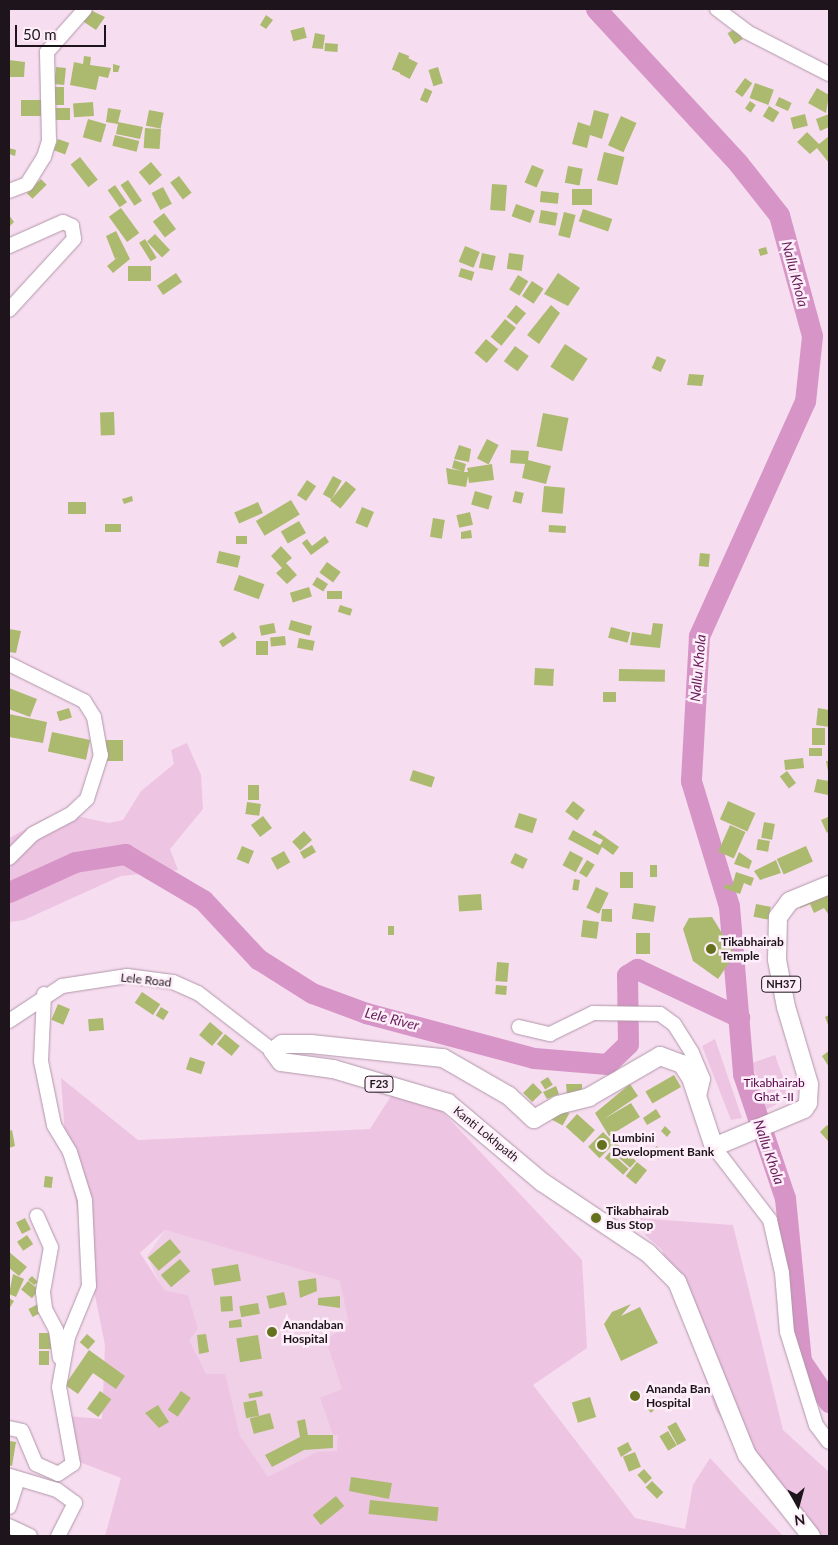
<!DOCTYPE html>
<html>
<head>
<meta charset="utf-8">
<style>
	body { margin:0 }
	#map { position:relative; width:838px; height:1545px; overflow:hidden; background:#f7ddf0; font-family:Lato,sans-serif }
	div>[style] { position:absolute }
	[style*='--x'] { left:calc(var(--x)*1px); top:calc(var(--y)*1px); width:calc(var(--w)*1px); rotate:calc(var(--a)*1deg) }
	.built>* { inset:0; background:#f0d0e7 }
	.green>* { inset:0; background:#eec4e3 }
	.river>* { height:21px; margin:-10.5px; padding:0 10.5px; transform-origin:10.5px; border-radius:10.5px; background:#d695c6 }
	.building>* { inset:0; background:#acba6f; transform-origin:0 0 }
	.roads { filter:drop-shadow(0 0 1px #b097a9) drop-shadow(0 0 1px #b097a9) }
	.minor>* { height:14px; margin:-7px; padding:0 7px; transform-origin:7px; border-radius:7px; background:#fff }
	.major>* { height:18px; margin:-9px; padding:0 9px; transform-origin:9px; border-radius:9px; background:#fff }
	.dots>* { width:14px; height:14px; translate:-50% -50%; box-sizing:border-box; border:2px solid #feeef9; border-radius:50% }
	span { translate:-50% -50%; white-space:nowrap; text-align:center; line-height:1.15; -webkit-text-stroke:5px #feeef9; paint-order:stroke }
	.shield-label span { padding:1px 4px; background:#feeef9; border:1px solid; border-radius:4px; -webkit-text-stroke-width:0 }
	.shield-label { font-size:11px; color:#1e151c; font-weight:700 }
	.poi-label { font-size:12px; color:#1e151c; font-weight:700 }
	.left { translate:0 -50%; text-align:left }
	.street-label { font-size:12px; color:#1e151c }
	.park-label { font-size:12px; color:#4f0044 }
	.water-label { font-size:14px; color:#671c5a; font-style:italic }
	.frame { position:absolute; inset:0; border:10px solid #1e151c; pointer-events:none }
	.north { position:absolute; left:773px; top:1480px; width:50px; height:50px; -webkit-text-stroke:4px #feeef9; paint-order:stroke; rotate:173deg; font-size:14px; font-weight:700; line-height:20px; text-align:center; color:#1e151c }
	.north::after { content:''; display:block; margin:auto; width:18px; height:22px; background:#1e151c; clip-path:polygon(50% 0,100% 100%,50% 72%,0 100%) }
	.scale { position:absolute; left:15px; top:25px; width:91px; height:22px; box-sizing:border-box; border:2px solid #1e151c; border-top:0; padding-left:6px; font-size:15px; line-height:18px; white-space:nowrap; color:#1e151c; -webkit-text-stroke:4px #feeef9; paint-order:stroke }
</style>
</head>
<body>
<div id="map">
	<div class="built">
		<i style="clip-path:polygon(165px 1230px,340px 1281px,452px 1522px,279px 1536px,147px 1256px)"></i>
	</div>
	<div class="green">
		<i style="clip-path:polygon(187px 743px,201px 775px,203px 809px,170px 849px,178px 870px,121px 876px,24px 920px,9px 922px,9px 838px,48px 817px,50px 824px,72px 815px,109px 823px,123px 820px,141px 791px,174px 764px,171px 750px)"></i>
		<i style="clip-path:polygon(715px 1039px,742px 1118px,731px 1120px,702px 1046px)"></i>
		<i style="clip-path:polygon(775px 1055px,790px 1097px,766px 1110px,752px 1063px)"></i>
		<i style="clip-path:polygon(evenodd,61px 1078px,138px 1140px,370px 1129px,393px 1093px,439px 1108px,582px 1260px,587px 1348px,533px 1385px,635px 1518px,685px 1529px,693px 1485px,710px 1458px,783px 1536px,105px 1536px,121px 1478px,77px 1461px,67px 1416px,102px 1419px,105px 1345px,66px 1153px,61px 1078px,165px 1230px,340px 1281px,349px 1324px,326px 1340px,342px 1389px,320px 1398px,333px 1435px,338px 1435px,337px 1451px,317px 1452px,268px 1477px,240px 1436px,225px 1374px,206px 1374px,189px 1340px,198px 1329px,188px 1295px,165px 1291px,140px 1253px,165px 1230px)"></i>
		<i style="clip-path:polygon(637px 1218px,733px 1225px,783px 1430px,829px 1472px,829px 1536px,820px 1536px,783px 1502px,716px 1411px,662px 1250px,645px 1235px)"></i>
	</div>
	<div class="river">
		<i style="--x:596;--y:9;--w:209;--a:47.3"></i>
		<i style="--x:738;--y:163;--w:66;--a:51.7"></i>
		<i style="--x:779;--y:215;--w:125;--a:74.7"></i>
		<i style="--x:812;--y:336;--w:65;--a:96.1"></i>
		<i style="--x:805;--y:401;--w:258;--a:114.3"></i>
		<i style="--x:699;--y:636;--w:145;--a:93.2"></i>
		<i style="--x:691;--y:781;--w:131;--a:73.1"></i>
		<i style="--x:729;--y:906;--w:169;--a:85.2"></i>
		<i style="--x:743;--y:1074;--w:131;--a:71.3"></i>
		<i style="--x:785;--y:1198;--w:164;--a:84.4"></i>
		<i style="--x:801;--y:1361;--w:50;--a:55.7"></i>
		<i style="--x:9;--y:892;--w:72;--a:-24.4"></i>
		<i style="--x:75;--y:862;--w:51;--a:-9.1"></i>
		<i style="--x:125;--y:854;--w:91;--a:30.5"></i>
		<i style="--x:203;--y:900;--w:81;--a:47"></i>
		<i style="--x:258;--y:959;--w:64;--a:32.2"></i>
		<i style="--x:312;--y:993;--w:58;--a:20.3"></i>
		<i style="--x:366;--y:1013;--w:174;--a:15"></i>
		<i style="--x:534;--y:1058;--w:73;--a:4.7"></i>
		<i style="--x:607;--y:1064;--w:29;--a:-44"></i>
		<i style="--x:628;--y:1044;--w:69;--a:-90.8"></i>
		<i style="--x:627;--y:975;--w:12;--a:-31"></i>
		<i style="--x:637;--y:969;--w:113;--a:25.2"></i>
	</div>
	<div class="building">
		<i style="clip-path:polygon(88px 9px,105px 17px,96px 30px,81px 20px)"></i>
		<i style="clip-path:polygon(266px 15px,273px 20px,266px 29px,260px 25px)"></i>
		<i style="left:304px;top:27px;width:11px;height:14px;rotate:75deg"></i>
		<i style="left:736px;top:28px;width:13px;height:10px;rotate:58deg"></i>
		<i style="clip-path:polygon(315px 33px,325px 35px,323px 49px,312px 48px)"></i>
		<i style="left:325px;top:43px;width:13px;height:8px;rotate:4deg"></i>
		<i style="left:399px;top:52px;width:11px;height:19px;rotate:22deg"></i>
		<i style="clip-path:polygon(84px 56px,91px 57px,90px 65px,111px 68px,108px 78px,99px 76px,96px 90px,70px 85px,74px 62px,83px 64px)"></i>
		<i style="left:408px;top:58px;width:11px;height:18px;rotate:27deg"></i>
		<i style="clip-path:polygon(9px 60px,25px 62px,24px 77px,9px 77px)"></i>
		<i style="clip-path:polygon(113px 64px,120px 66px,118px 72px,113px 72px)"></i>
		<i style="left:56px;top:67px;width:10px;height:17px;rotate:6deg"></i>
		<i style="left:438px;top:67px;width:17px;height:10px;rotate:73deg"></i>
		<i style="left:745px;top:78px;width:9px;height:17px;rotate:36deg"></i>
		<i style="left:755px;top:83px;width:20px;height:16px;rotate:20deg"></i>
		<i style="left:54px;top:87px;width:10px;height:18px"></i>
		<i style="left:425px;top:88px;width:8px;height:13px;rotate:23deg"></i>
		<i style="clip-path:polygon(817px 88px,829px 95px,826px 113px,808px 103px)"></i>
		<i style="left:779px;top:97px;width:14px;height:9px;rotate:25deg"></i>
		<i style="left:21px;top:100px;width:20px;height:16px"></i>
		<i style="left:750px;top:101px;width:7px;height:9px;rotate:34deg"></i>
		<i style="left:93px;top:102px;width:14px;height:20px;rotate:86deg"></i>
		<i style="left:769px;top:106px;width:12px;height:12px;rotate:31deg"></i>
		<i style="left:55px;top:108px;width:15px;height:12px"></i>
		<i style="clip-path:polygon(108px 108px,121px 110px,118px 122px,143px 127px,140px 139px,116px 134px,118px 124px,106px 122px)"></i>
		<i style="left:149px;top:110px;width:15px;height:16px;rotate:11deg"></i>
		<i style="clip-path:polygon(594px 110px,609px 114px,602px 139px,590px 135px,587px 148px,572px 144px,578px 122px,590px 126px)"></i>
		<i style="left:805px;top:114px;width:12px;height:15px;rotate:76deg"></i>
		<i style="clip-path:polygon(829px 114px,829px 127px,820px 131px,816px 119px)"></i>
		<i style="left:621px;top:116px;width:17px;height:32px;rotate:24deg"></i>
		<i style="left:88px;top:119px;width:19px;height:19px;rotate:16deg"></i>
		<i style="left:145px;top:128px;width:16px;height:20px;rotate:4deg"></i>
		<i style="clip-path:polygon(807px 132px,819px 144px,829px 136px,829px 163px,817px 148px,810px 154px,797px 142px)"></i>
		<i style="left:115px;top:135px;width:25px;height:11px;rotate:14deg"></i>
		<i style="left:58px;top:139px;width:12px;height:12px;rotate:20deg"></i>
		<i style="clip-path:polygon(9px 148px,16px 150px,15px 156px,9px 154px)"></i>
		<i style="left:604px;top:152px;width:21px;height:29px;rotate:14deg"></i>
		<i style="left:80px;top:157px;width:29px;height:12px;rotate:52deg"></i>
		<i style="left:151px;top:162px;width:17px;height:16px;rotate:50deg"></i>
		<i style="left:532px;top:165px;width:13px;height:19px;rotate:23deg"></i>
		<i style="left:568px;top:166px;width:15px;height:17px;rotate:11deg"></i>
		<i style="left:179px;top:176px;width:21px;height:11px;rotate:53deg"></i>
		<i style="left:41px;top:179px;width:8px;height:20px;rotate:45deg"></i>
		<i style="left:128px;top:180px;width:25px;height:9px;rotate:56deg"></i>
		<i style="left:492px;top:184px;width:15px;height:26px;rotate:4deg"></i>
		<i style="left:115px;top:185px;width:21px;height:9px;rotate:55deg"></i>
		<i style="left:163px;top:187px;width:19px;height:13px;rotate:62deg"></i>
		<i style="left:592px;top:189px;width:16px;height:20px;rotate:90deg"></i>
		<i style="left:541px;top:191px;width:18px;height:11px;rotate:6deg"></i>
		<i style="left:516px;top:204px;width:20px;height:13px;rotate:20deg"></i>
		<i style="left:121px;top:208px;width:31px;height:15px;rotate:54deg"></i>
		<i style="left:583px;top:209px;width:31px;height:13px;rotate:19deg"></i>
		<i style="left:541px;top:210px;width:17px;height:13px;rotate:10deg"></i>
		<i style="left:564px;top:212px;width:12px;height:24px;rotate:14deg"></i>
		<i style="left:164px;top:213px;width:20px;height:14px;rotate:53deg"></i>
		<i style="clip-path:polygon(9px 215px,14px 222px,9px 227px)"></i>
		<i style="clip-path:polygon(116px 231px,130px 259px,113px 273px,107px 266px,118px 257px,115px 259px,106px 236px)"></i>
		<i style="left:155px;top:234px;width:22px;height:11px;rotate:47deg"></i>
		<i style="left:145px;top:239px;width:22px;height:7px;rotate:58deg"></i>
		<i style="left:465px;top:246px;width:16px;height:17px;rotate:22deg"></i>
		<i style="left:766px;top:247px;width:7px;height:8px;rotate:74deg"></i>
		<i style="left:482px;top:253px;width:14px;height:15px;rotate:12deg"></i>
		<i style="left:509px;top:253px;width:15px;height:16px;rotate:8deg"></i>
		<i style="left:128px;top:266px;width:23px;height:15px"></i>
		<i style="left:461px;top:268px;width:14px;height:9px;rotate:17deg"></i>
		<i style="left:176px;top:273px;width:11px;height:23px;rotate:56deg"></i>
		<i style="clip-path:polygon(558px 273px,580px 288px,568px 306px,544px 294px)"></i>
		<i style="left:518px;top:275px;width:12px;height:17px;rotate:31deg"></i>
		<i style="left:532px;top:281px;width:14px;height:18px;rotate:34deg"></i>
		<i style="left:516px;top:305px;width:13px;height:15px;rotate:39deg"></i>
		<i style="clip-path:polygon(551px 305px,560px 313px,539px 344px,527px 335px)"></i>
		<i style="left:505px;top:319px;width:14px;height:23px;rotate:39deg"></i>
		<i style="left:486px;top:339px;width:16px;height:18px;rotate:40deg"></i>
		<i style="left:565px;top:344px;width:27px;height:27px;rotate:33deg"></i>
		<i style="left:515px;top:346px;width:17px;height:19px;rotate:36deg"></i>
		<i style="left:657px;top:356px;width:10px;height:13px;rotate:24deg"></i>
		<i style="clip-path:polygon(689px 374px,704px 375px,702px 386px,687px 385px)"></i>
		<i style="left:114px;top:412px;width:23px;height:14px;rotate:88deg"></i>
		<i style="left:543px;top:413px;width:26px;height:34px;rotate:11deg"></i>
		<i style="left:487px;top:439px;width:13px;height:22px;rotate:27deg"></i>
		<i style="clip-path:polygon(459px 445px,471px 449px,469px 462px,454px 459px)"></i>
		<i style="clip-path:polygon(511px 450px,529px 451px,528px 460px,551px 466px,546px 484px,522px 478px,525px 464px,510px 463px)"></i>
		<i style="clip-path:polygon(454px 460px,466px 464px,464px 472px,468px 472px,467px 468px,492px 464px,494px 480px,469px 483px,468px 476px,466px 487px,448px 484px,446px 468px,462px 471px,452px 468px)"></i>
		<i style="left:333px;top:476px;width:10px;height:21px;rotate:29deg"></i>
		<i style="left:307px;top:480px;width:11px;height:18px;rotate:34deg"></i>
		<i style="left:346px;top:481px;width:13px;height:25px;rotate:39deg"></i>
		<i style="left:544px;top:486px;width:21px;height:26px;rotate:5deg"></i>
		<i style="left:475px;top:491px;width:18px;height:14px;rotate:16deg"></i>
		<i style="left:515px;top:491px;width:9px;height:11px;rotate:13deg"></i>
		<i style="clip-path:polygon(132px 496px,133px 501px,124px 504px,122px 499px)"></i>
		<i style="left:291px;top:500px;width:17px;height:41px;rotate:59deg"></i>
		<i style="left:68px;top:502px;width:18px;height:12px"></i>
		<i style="left:258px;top:502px;width:12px;height:26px;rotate:66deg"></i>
		<i style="left:362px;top:507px;width:13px;height:17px;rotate:23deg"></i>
		<i style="left:470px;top:512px;width:13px;height:14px;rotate:77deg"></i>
		<i style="left:433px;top:518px;width:12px;height:19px;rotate:9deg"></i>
		<i style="left:299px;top:521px;width:14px;height:21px;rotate:60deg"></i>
		<i style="left:105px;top:524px;width:16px;height:8px"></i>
		<i style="left:549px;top:525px;width:17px;height:7px;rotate:3deg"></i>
		<i style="clip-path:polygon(471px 530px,472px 538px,461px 539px,461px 532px)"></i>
		<i style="left:236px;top:536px;width:11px;height:8px"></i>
		<i style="clip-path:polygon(325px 536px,329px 542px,311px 555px,302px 543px,307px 539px,312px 546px)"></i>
		<i style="clip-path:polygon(281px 546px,292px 558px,286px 563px,297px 575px,287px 584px,276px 573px,282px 568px,271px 556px)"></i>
		<i style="left:219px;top:551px;width:22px;height:12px;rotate:13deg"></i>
		<i style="left:700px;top:553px;width:10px;height:13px;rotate:6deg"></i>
		<i style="left:327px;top:562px;width:17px;height:13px;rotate:36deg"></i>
		<i style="left:239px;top:575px;width:27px;height:16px;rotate:20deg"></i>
		<i style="left:317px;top:577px;width:13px;height:9px;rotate:32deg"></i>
		<i style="left:309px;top:587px;width:10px;height:20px;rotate:73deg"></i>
		<i style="left:342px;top:591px;width:8px;height:15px;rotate:90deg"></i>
		<i style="left:340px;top:605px;width:13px;height:7px;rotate:18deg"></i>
		<i style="left:291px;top:620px;width:22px;height:10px;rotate:16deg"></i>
		<i style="left:274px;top:623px;width:10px;height:15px;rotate:79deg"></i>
		<i style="clip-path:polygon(653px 623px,663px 624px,660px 648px,630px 645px,632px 632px,651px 635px)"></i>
		<i style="left:611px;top:627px;width:20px;height:11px;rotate:15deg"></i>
		<i style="clip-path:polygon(9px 629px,21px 631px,16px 653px,9px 652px)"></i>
		<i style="left:233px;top:632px;width:7px;height:17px;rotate:56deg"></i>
		<i style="left:285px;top:636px;width:9px;height:15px;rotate:84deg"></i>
		<i style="left:299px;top:638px;width:16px;height:10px;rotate:11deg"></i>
		<i style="left:256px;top:641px;width:12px;height:14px"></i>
		<i style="left:535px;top:668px;width:19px;height:17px;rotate:3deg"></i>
		<i style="left:619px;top:669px;width:46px;height:12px;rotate:1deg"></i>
		<i style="clip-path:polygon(9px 688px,37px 699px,30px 717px,9px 709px)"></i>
		<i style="left:616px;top:692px;width:10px;height:13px;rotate:90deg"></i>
		<i style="left:69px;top:708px;width:10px;height:13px;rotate:73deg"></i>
		<i style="clip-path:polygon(818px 708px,829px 710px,829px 727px,816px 725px)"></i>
		<i style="clip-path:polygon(9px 714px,47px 722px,43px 743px,9px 737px)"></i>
		<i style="left:812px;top:728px;width:13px;height:17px"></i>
		<i style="left:52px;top:732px;width:39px;height:20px;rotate:12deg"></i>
		<i style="left:106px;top:740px;width:17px;height:21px"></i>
		<i style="left:822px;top:748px;width:8px;height:13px;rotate:90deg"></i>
		<i style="left:803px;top:758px;width:10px;height:19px;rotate:84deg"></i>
		<i style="clip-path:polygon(826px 761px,829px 761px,829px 771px,828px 771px)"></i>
		<i style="left:413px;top:770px;width:23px;height:11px;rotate:18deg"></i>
		<i style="left:787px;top:771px;width:15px;height:9px;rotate:53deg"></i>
		<i style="clip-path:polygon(817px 779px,829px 781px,828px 795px,814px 792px)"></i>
		<i style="left:248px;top:785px;width:11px;height:15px"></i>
		<i style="left:573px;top:801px;width:15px;height:13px;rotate:37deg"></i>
		<i style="left:728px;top:801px;width:30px;height:20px;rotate:24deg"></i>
		<i style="left:247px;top:802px;width:14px;height:12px;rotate:8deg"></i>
		<i style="left:519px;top:813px;width:19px;height:15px;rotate:18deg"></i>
		<i style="left:263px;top:816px;width:15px;height:15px;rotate:53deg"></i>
		<i style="clip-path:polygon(828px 817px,829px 831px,827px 833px,821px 820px)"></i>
		<i style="left:764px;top:822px;width:11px;height:16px;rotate:10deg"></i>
		<i style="left:730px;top:825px;width:17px;height:29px;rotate:24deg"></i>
		<i style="clip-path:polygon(573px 830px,600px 845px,603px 840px,592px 835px,595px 830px,619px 847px,613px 855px,602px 847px,598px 855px,568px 839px)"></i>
		<i style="left:304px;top:831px;width:12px;height:16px;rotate:48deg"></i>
		<i style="left:758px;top:839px;width:12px;height:11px;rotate:9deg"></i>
		<i style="left:312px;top:845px;width:8px;height:14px;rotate:60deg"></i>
		<i style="left:242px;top:846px;width:13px;height:14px;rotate:23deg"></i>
		<i style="left:806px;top:846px;width:17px;height:32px;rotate:66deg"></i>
		<i style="left:284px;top:851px;width:13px;height:15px;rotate:61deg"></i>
		<i style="left:570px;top:851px;width:15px;height:16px;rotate:28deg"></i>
		<i style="clip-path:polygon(739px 852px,752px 861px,749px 869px,734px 864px)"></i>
		<i style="left:515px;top:853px;width:14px;height:11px;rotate:25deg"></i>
		<i style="left:587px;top:860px;width:9px;height:15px;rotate:32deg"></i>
		<i style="clip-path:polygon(776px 860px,781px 873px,760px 880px,754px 871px)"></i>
		<i style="left:650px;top:865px;width:7px;height:12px"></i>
		<i style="left:620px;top:872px;width:13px;height:16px"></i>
		<i style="clip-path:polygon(736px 872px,754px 878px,751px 886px,744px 883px,740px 894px,724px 888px,725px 884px,732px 886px)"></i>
		<i style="left:574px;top:879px;width:6px;height:11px;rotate:9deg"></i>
		<i style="left:596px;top:887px;width:14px;height:23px;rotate:25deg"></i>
		<i style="clip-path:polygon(829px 887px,829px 915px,824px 908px,814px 913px,810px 904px,800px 908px,797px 901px)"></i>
		<i style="left:481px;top:894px;width:16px;height:23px;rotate:86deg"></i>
		<i style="left:634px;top:903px;width:22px;height:16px;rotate:8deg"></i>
		<i style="left:756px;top:904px;width:15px;height:13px;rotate:11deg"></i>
		<i style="clip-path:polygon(602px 909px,612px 909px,612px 922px,601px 921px)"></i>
		<i style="clip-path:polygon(712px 917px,735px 954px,718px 979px,693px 961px,683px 929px,689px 918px)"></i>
		<i style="left:583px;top:920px;width:16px;height:17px;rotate:7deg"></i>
		<i style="left:388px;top:926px;width:6px;height:9px"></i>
		<i style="left:636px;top:933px;width:14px;height:21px"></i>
		<i style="left:497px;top:962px;width:12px;height:19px;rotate:5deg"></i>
		<i style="left:496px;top:985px;width:11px;height:9px;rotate:5deg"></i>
		<i style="left:142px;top:992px;width:22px;height:13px;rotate:34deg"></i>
		<i style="left:58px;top:1004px;width:13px;height:17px;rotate:23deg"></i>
		<i style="left:161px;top:1007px;width:9px;height:10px;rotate:32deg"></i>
		<i style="clip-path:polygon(829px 1015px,829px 1027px,825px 1017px)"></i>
		<i style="left:103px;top:1018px;width:12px;height:15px;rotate:85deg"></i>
		<i style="left:210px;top:1022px;width:17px;height:17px;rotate:40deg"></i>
		<i style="left:225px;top:1034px;width:19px;height:13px;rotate:39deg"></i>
		<i style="clip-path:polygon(829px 1051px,829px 1067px,822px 1056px)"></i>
		<i style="left:190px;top:1057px;width:16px;height:13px;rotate:18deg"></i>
		<i style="left:674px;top:1075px;width:14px;height:33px;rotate:60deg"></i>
		<i style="left:548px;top:1077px;width:9px;height:9px;rotate:58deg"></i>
		<i style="left:533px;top:1083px;width:13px;height:14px;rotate:45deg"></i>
		<i style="clip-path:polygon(566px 1084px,582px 1084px,582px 1094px,567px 1095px)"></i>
		<i style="clip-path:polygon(630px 1084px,638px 1096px,604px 1119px,631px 1103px,640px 1117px,609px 1136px,595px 1113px)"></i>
		<i style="clip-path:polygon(556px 1086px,559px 1094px,547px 1099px,543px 1092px)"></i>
		<i style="left:558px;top:1107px;width:13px;height:14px;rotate:29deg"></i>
		<i style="clip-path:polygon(656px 1109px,661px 1117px,647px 1125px,643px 1118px)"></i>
		<i style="left:577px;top:1114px;width:24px;height:17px;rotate:42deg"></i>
		<i style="clip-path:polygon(827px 1125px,829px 1128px,829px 1142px,820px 1132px)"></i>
		<i style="clip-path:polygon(665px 1126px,671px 1132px,667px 1137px,661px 1131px)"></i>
		<i style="clip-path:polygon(12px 1130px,15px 1146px,9px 1148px,9px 1131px)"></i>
		<i style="left:603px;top:1132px;width:16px;height:21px;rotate:45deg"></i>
		<i style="left:616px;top:1143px;width:27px;height:9px;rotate:42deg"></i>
		<i style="clip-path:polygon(657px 1146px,664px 1154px,658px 1159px,651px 1150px)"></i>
		<i style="left:610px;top:1152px;width:25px;height:8px;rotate:42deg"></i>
		<i style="left:637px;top:1162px;width:13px;height:18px;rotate:39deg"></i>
		<i style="left:45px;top:1176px;width:8px;height:11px;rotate:7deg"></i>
		<i style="left:25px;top:1218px;width:13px;height:10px;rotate:63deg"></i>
		<i style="left:27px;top:1235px;width:11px;height:12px;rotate:56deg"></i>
		<i style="left:170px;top:1239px;width:17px;height:29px;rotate:50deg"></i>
		<i style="clip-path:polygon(9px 1252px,27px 1267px,19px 1276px,9px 1268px)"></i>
		<i style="left:180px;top:1259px;width:16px;height:25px;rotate:50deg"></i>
		<i style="left:238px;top:1264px;width:17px;height:27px;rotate:80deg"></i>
		<i style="clip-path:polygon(13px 1274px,24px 1279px,16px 1297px,9px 1294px)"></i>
		<i style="clip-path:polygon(32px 1276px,38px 1282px,34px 1285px,28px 1280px)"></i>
		<i style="clip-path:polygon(316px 1278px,317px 1291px,300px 1298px,298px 1281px)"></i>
		<i style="left:28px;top:1281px;width:14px;height:11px;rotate:39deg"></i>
		<i style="left:284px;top:1292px;width:13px;height:18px;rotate:77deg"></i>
		<i style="left:232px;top:1296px;width:15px;height:12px;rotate:86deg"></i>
		<i style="clip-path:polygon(340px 1296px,340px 1308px,318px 1305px,318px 1298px)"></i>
		<i style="clip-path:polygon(9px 1298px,14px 1301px,9px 1309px)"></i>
		<i style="left:40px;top:1303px;width:9px;height:13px;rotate:63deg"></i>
		<i style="left:258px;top:1303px;width:11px;height:19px;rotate:80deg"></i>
		<i style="clip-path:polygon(631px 1304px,621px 1316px,640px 1307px,658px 1343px,621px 1361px,604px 1324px,612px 1312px)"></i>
		<i style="clip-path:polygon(241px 1319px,242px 1327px,229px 1328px,229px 1321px)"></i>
		<i style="left:39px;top:1333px;width:12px;height:16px"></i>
		<i style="left:87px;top:1334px;width:11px;height:11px;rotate:41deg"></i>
		<i style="clip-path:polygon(206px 1334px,209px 1352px,199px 1354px,197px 1335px)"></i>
		<i style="left:258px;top:1335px;width:24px;height:22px;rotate:81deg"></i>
		<i style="clip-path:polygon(89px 1350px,125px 1376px,116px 1389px,93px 1373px,78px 1394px,65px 1385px)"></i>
		<i style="left:39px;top:1351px;width:10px;height:14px"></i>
		<i style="left:100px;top:1391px;width:14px;height:22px;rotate:36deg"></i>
		<i style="left:181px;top:1391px;width:12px;height:23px;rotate:35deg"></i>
		<i style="left:262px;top:1391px;width:5px;height:14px;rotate:79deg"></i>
		<i style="left:590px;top:1397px;width:21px;height:19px;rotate:73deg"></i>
		<i style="left:256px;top:1400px;width:16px;height:13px;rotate:79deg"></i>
		<i style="clip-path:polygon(652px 1402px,656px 1408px,651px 1413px,646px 1407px)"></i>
		<i style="clip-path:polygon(158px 1405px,169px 1422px,159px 1428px,145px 1413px)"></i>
		<i style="left:270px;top:1413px;width:16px;height:21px;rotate:75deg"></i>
		<i style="clip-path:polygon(305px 1419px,308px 1435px,333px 1435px,333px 1448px,304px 1450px,272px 1467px,265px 1455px,300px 1437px,297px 1421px)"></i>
		<i style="left:676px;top:1422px;width:21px;height:10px;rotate:61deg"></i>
		<i style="left:668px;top:1431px;width:17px;height:10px;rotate:59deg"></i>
		<i style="clip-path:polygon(9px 1441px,16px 1442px,12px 1466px,9px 1465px)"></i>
		<i style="clip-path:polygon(628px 1442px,632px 1450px,621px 1457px,617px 1448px)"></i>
		<i style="left:635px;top:1452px;width:16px;height:13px;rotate:68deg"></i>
		<i style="left:644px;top:1469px;width:12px;height:9px;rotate:48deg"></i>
		<i style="clip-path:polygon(351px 1477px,392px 1483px,389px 1499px,349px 1491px)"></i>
		<i style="left:652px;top:1481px;width:16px;height:9px;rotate:45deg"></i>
		<i style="left:336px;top:1496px;width:13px;height:30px;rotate:51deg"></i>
		<i style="left:370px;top:1500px;width:69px;height:14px;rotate:6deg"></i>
	</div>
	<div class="roads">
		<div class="minor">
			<i style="--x:717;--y:9;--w:38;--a:37"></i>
			<i style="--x:747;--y:32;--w:92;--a:27.1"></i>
			<i style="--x:9;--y:191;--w:19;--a:-21"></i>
			<i style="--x:27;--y:184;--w:32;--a:-58"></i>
			<i style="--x:44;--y:157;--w:17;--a:-73"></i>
			<i style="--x:49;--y:141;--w:89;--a:-91.3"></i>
			<i style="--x:47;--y:52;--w:57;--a:-48.5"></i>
			<i style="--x:9;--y:246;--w:59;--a:-24"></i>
			<i style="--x:63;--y:222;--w:10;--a:24"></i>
			<i style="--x:72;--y:226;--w:13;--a:81"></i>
			<i style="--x:74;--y:239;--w:96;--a:132.5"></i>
			<i style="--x:9;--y:664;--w:84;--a:26.3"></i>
			<i style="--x:84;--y:701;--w:19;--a:58"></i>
			<i style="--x:94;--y:717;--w:39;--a:80"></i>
			<i style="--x:101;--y:755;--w:46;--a:107.7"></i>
			<i style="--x:87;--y:799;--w:22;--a:137"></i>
			<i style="--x:71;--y:814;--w:43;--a:152.2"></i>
			<i style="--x:33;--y:834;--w:34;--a:135"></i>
			<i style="--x:9;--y:1021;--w:64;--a:-33.4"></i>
			<i style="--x:62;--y:986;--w:66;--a:-8.7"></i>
			<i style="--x:127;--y:976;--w:46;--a:7.4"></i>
			<i style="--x:173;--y:982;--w:27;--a:24"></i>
			<i style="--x:198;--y:993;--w:95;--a:37.7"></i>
			<i style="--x:519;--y:1027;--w:32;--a:13"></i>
			<i style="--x:550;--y:1034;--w:48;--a:-26"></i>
			<i style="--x:593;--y:1013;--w:67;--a:0.9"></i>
			<i style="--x:660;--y:1014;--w:17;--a:36"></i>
			<i style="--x:674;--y:1024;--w:34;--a:58"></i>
			<i style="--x:692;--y:1053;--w:28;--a:67"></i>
			<i style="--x:703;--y:1079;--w:23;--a:103"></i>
			<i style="--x:714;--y:1147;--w:92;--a:52.5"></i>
			<i style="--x:770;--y:1220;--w:54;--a:77.2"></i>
			<i style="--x:782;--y:1273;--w:59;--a:85.2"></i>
			<i style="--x:787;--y:1332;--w:97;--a:72.7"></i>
			<i style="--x:816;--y:1425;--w:21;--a:53"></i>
			<i style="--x:37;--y:1216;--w:34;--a:66"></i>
			<i style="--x:51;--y:1247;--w:46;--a:100.1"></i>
			<i style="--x:43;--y:1292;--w:17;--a:83"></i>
			<i style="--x:45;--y:1309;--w:24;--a:62"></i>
			<i style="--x:56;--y:1330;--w:28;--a:82"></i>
			<i style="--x:9;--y:1428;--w:13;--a:13"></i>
			<i style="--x:22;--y:1431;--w:36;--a:67"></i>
			<i style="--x:36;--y:1464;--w:24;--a:24"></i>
			<i style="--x:58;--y:1474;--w:18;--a:-34"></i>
			<i style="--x:73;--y:1464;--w:78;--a:-100.3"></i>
			<i style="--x:59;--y:1387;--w:51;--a:-79.8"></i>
			<i style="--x:68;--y:1337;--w:55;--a:-67.6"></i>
			<i style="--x:89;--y:1286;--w:86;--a:-92.7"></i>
			<i style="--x:85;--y:1200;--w:50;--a:-107.4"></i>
			<i style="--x:70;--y:1152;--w:31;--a:-121"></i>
			<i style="--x:54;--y:1125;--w:65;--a:-101.5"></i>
			<i style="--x:41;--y:1061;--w:67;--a:-87.4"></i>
			<i style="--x:10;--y:1476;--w:49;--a:16.6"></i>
			<i style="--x:57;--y:1490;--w:22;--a:36"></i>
			<i style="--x:75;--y:1503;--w:37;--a:117"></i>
			<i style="--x:9;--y:1507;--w:29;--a:-72"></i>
			<i style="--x:9;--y:1526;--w:23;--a:25"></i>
		</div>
		<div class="major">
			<i style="--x:811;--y:1536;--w:103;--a:-128.3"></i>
			<i style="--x:747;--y:1455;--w:187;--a:-112"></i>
			<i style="--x:677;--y:1282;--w:41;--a:-135"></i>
			<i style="--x:648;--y:1253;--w:128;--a:-146.2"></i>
			<i style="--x:542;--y:1182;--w:123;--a:-140"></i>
			<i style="--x:448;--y:1103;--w:120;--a:-163.5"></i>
			<i style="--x:333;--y:1069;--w:52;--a:-172.3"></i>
			<i style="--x:281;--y:1062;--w:14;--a:-126"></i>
			<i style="--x:273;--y:1051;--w:11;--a:-38"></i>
			<i style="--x:282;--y:1044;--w:29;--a:0"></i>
			<i style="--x:311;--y:1044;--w:133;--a:6.1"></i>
			<i style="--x:443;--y:1058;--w:76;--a:29.9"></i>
			<i style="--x:509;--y:1096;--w:34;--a:43"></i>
			<i style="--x:534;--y:1119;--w:28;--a:-30"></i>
			<i style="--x:558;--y:1105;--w:32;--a:-14"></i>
			<i style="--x:589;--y:1097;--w:82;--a:-30"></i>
			<i style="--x:660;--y:1056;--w:23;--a:20"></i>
			<i style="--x:682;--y:1064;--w:17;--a:57"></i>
			<i style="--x:691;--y:1078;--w:73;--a:71.6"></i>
			<i style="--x:714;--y:1147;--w:98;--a:-22.9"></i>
			<i style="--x:804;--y:1109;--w:7;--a:-56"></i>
			<i style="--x:808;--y:1103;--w:19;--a:-87"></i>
			<i style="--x:809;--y:1084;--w:80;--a:-106.6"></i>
			<i style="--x:786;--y:1007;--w:48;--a:-100.8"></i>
			<i style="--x:777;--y:960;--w:43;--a:-88.7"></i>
			<i style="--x:778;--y:917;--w:20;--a:-53"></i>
			<i style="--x:790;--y:901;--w:42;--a:-22.3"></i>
		</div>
	</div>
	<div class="dots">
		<i style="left:711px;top:949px;background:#65721d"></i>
		<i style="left:602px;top:1145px;background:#65721d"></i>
		<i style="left:596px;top:1218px;background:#65721d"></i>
		<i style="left:272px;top:1332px;background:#65721d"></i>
		<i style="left:635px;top:1396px;background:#65721d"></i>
	</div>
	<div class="shield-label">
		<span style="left:781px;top:984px">NH37</span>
		<span style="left:379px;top:1084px">F23</span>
	</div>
	<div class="poi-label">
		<span class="left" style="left:721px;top:949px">Tikabhairab<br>Temple</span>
		<span class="left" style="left:612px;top:1145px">Lumbini<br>Development Bank</span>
		<span class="left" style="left:606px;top:1218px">Tikabhairab<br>Bus Stop</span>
		<span class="left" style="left:283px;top:1332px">Anandaban<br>Hospital</span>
		<span class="left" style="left:646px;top:1396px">Ananda Ban<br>Hospital</span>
	</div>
	<div class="street-label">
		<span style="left:146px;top:980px;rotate:6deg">Lele Road</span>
		<span style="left:486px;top:1134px;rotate:39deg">Kanti Lokhpath</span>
	</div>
	<div class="park-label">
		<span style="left:774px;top:1090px">Tikabhairab<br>Ghat -II</span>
	</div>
	<div class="water-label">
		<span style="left:795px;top:274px;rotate:75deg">Nallu Khola</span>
		<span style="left:698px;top:668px;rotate:-85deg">Nallu Khola</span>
		<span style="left:392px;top:1019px;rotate:14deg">Lele River</span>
		<span style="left:769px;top:1152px;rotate:71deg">Nallu Khola</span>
	</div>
	<div class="frame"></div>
	<div class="north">N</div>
	<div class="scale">50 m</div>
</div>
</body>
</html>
